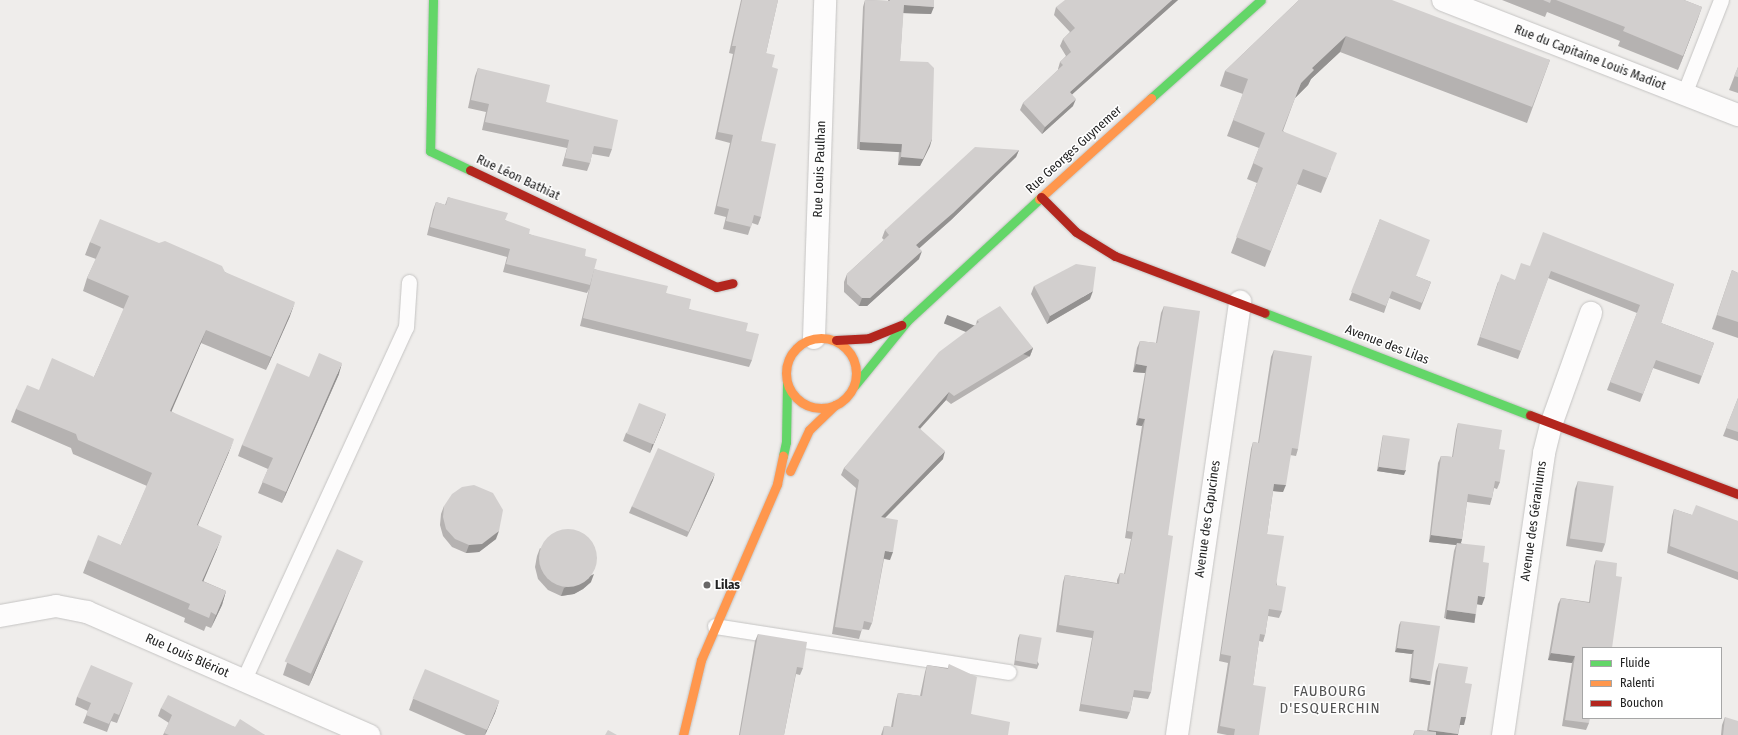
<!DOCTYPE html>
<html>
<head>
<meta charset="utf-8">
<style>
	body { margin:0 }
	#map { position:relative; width:1738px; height:735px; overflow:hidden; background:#efedeb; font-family:"Fira Sans Condensed",sans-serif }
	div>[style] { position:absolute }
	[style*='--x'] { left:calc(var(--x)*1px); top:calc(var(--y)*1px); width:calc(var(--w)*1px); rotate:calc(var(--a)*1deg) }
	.roads { filter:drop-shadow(0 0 1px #c5c4c3) drop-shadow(0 0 1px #c5c4c3) }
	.lane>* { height:15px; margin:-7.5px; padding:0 7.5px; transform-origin:7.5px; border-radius:7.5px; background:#fdfcfc }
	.street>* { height:22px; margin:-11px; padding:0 11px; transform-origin:11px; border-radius:11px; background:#fdfcfc }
	.fast>* { height:9px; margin:-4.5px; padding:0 4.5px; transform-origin:4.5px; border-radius:4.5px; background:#63d668 }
	.slow>* { height:9px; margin:-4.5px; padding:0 4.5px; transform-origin:4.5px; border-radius:4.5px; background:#ff974d }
	.slow>.ring { margin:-4.5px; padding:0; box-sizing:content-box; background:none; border:9px solid #ff974d; border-radius:50% }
	.jam>* { height:9px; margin:-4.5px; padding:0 4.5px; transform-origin:4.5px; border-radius:4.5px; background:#b3261e }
	.wall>* { inset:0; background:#b5b2b1 }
	.shaded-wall>* { inset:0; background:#939190; transform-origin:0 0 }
	.building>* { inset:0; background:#d2cfce; transform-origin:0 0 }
	.round { border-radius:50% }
	.dots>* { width:11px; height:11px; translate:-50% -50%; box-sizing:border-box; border:2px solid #fff; border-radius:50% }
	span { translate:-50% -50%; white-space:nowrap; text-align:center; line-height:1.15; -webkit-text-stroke:3px #fff; paint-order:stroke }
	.street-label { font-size:13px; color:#212121 }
	.poi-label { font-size:13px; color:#212121; font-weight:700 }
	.left { translate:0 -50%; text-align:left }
	.quarter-label { font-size:15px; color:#545454; letter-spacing:1px }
	.legend { position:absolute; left:1582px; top:647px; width:140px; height:72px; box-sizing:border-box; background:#fff; border:1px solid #a6a6a6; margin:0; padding:5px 7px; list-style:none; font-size:12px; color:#212121 }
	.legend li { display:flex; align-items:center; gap:8px; height:20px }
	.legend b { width:20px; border:1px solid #a6a6a6 }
</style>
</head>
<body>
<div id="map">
	<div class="roads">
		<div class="lane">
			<i style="--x:1684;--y:94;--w:101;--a:-68.5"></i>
			<i style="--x:715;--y:626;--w:297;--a:8.9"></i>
			<i style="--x:243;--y:681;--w:390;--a:-65.3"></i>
			<i style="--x:406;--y:327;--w:45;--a:-86.2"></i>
		</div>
		<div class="street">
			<i style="--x:1443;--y:0;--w:317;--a:21.3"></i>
			<i style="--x:814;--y:338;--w:338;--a:-88.1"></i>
			<i style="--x:0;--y:616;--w:57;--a:-10.1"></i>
			<i style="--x:56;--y:606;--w:32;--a:11"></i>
			<i style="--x:87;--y:612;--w:308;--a:23.6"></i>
			<i style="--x:1177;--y:735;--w:438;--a:-81.7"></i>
			<i style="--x:1503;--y:735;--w:285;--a:-81.7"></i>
			<i style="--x:1544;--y:453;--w:32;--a:-76"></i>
			<i style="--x:1552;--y:422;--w:116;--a:-70.3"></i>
		</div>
		<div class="fast">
			<i style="--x:433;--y:0;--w:151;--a:91.1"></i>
			<i style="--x:430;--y:151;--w:44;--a:25.4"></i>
			<i style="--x:1151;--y:98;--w:147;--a:-41.7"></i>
			<i style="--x:1265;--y:313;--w:284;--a:21.1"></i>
			<i style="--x:855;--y:385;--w:82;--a:-50.9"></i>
			<i style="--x:907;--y:321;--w:180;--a:-42.7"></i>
			<i style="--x:783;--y:456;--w:14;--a:-78"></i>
			<i style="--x:786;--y:442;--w:59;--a:-89"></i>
		</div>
		<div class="slow">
			<i style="--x:1039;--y:199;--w:151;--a:-42"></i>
			<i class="ring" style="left:786px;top:338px;width:61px;height:61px"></i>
			<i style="--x:790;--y:471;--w:45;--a:-65.1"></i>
			<i style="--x:809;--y:430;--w:36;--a:-44"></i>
			<i style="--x:683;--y:735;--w:77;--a:-76.5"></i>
			<i style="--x:701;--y:660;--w:192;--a:-66.6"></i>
			<i style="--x:777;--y:484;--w:29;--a:-78"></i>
		</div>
		<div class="jam">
			<i style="--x:470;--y:170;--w:272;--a:25.4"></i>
			<i style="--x:716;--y:287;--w:17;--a:-13"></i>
			<i style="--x:1041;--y:197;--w:49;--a:45"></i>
			<i style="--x:1076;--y:232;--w:46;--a:31.6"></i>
			<i style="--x:1115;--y:256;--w:160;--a:20.8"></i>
			<i style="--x:836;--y:340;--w:33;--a:-3"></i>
			<i style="--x:869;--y:338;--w:35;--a:-22"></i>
			<i style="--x:1530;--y:415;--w:222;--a:20.8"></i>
		</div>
	</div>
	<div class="wall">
		<i style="clip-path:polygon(741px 0,778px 0,766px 53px,772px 67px,761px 141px,761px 217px,758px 225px,752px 223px,748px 235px,723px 229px,726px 217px,714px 214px,730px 143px,715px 139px,733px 54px,729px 53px)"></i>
		<i style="clip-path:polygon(865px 0,888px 1px,888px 0,934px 0,931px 14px,903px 13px,900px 61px,930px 146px,920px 166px,898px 165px,899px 151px,857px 149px,863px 7px)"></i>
		<i style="clip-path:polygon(1178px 0,1072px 94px,1073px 106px,1042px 134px,1020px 110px,1023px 103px,1058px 70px,1058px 69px,1060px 62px,1066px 56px,1060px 46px,1063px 39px,1070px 32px,1054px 15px,1056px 7px)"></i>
		<i style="clip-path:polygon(1299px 0,1550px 60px,1527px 123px,1340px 52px,1311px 79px,1308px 85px,1295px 98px,1283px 131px,1331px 168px,1321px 193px,1297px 184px,1265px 267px,1231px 253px,1257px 183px,1247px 179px,1259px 148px,1227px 136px,1243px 94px,1220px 86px,1225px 71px)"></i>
		<i style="clip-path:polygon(1502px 0,1684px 0,1702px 7px,1678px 70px,1618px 46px,1620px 41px,1547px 12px,1545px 17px)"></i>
		<i style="clip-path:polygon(1738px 67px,1738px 93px,1729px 90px)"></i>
		<i style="clip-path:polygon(478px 68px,546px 102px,612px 149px,609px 157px,592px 154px,590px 163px,587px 171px,562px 166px,567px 148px,482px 130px,486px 112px,468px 108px,475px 76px)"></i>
		<i style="clip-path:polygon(1019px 150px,1016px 157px,951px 220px,919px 248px,919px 259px,867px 306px,859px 306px,844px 292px,844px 282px,847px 274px,884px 240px,882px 238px,885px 230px)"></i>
		<i style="clip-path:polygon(448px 197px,505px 220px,529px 234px,585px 256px,594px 269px,666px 293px,689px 309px,746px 331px,752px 360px,749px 367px,580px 326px,589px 289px,587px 293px,503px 272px,507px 257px,427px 235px,433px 210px,436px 202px,445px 205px)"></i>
		<i style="clip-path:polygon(1380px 219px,1416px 276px,1431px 282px,1420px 310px,1389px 298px,1384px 313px,1349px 300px)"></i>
		<i style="clip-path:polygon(90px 242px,225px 272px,290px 316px,266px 370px,201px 343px,171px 411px,229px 452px,198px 525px,217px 549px,203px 581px,226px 591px,222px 605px,211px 628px,206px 626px,204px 631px,184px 622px,185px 618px,83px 573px,88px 560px,121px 545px,147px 486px,73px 454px,71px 448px,11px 422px,16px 409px,39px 390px,94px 377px,124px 309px,83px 291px,87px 278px,96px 259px,85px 255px)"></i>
		<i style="clip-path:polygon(1530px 266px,1674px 284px,1661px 323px,1714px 343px,1699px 384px,1653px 368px,1640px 402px,1607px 390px,1637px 313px,1548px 278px,1518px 359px,1477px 345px,1498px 282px,1515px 280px)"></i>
		<i style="clip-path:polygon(1732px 270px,1738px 273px,1738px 338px,1712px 329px)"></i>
		<i style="clip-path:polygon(1034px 286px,1090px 299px,1047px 324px,1031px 294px)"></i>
		<i style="clip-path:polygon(1164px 306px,1168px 535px,1151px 692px,1148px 699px,1133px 697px,1130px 712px,1127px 719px,1079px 711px,1092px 638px,1056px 632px,1063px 582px,1065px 575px,1117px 583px,1117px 580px,1120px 573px,1124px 574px,1131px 539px,1125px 538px,1142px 426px,1136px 425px,1145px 373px,1133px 372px,1137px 348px,1140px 341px,1156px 343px,1161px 313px)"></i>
		<i style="clip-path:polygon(977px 320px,1033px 348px,1030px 356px,951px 404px,946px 400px,920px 429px,943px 459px,885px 518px,890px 560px,884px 559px,872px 623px,869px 630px,862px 629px,859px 639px,832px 634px,856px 488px,841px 475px,844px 468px,976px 325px)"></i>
		<i style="clip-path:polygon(1274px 350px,1298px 449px,1296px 456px,1290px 455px,1283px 492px,1273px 491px,1267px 534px,1282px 611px,1279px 618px,1268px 616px,1265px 635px,1263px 642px,1259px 641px,1253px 685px,1259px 735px,1227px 735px,1217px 733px,1228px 663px,1219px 661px,1251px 449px,1253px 442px,1258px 443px,1271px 357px)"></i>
		<i style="clip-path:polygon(339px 374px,282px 503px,258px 493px,268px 469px,238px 456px,242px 445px,309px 377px)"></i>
		<i style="clip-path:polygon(1738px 398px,1738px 441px,1723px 436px)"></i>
		<i style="clip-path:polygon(666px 414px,650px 453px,623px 441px,626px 433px)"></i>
		<i style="clip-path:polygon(1458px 423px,1499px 449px,1500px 482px,1497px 489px,1494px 488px,1492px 498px,1490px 505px,1467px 502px,1462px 539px,1461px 543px,1483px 562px,1482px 605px,1477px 604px,1473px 622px,1444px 618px,1454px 551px,1456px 545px,1429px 542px,1438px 463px,1441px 456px,1452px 457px,1456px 430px)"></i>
		<i style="clip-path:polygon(1383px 435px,1404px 475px,1377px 471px,1382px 439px)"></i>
		<i style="clip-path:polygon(713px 480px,687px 537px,629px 513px,632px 506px)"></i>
		<i style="clip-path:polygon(1578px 481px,1605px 544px,1602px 552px,1566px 546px,1575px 489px)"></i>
		<i style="clip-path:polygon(444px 506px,496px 539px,479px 552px,466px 553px,452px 547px,443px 536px,440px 525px,441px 514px)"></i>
		<i style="clip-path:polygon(1674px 509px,1692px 515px,1738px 521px,1738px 580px,1667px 553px,1672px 516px)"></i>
		<i style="clip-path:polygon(540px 548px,591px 582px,583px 589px,574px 594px,561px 596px,548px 590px,538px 579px,535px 567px,537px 556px)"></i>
		<i style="clip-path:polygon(1596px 560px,1616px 576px,1583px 648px,1589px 723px,1586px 730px,1562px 726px,1572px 663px,1548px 660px,1558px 604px,1561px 598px,1589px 602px,1594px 566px)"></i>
		<i style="clip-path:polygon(358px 572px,309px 686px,283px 675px,287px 663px)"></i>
		<i style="clip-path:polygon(1401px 621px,1429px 685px,1409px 682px,1412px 654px,1395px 652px,1399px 625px)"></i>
		<i style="clip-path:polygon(758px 634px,803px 668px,800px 675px,796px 674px,784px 735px,739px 735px,755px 641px)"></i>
		<i style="clip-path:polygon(1020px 634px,1039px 664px,1037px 669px,1014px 665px,1018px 638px)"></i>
		<i style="clip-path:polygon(1439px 663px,1465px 683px,1464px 725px,1460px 725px,1458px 735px,1413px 735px,1415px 730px,1427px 731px,1436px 671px)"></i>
		<i style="clip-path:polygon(949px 664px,971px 714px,1008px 735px,881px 735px,884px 726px,891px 727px,896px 700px,898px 693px,920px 696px,925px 672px,927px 665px,948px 668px)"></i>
		<i style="clip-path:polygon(130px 690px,117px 723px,111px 721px,107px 732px,83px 723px,88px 711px,75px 705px,77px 697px)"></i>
		<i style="clip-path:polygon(413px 699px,499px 701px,495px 713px,485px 735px,466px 735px,409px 710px)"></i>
		<i style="clip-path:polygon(161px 708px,235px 727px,265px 735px,163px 735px,169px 723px,158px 716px)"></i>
		<i style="clip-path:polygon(1725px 717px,1738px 735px,1721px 735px,1722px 725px)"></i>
	</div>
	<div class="shaded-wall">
		<i style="clip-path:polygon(1172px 0,1178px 0,1067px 99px,1070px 92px)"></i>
		<i style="clip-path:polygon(904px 5px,934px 7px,931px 14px,901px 13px)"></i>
		<i style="clip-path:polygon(1702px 7px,1697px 21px,1678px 70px,1683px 56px)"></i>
		<i style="clip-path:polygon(1346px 36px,1340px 52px,1311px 79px,1308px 85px,1295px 98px,1301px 83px,1312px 68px)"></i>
		<i style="clip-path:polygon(1076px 99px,1073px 106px,1042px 134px,1045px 127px)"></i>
		<i style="clip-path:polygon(932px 139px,930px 146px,920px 166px,898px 165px,901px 157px)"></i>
		<i style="left:860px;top:142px;width:42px;height:8px;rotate:3deg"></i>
		<i style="clip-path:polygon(1019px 150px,1016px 157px,951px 220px,914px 253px,916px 245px)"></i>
		<i style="clip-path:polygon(922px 251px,919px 259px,867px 306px,859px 306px,862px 298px)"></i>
		<i style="clip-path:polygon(1093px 291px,1090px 299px,1047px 324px,1050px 316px)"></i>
		<i style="clip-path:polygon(295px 302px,290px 316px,266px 370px,271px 357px)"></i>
		<i style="clip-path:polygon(206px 330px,201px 343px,166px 424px,170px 411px)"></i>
		<i style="left:1033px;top:348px;width:9px;height:92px;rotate:111deg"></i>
		<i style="clip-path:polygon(342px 363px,339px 374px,282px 503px,286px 492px)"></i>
		<i style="clip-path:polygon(1136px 364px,1147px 366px,1145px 373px,1133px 372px)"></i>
		<i style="clip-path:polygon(949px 392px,946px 400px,915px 434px,918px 427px)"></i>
		<i style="clip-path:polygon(666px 414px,663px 422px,650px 453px,652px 445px)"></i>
		<i style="clip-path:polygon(1139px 418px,1145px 419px,1142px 426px,1136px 425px)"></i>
		<i style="clip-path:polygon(234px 439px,229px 452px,192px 538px,197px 525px)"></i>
		<i style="clip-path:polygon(945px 451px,943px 459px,878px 525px,881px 517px)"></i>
		<i style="clip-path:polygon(1379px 467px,1406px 470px,1404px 475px,1377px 471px)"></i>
		<i style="clip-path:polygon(715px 473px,713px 480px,687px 537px,690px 530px)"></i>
		<i style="clip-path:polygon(1274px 484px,1286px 485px,1283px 492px,1272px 491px)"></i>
		<i style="clip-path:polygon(499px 531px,496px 539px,479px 552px,466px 553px,469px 545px)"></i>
		<i style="clip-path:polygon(1431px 535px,1462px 539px,1460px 546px,1457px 543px,1456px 545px,1429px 542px)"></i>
		<i style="clip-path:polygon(222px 536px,217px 549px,198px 594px,202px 581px)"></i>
		<i style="clip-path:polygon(885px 551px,893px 552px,890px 560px,882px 558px)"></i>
		<i style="clip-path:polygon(363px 561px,358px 572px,309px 686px,313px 675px)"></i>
		<i style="clip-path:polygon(594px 574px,591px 582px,583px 589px,574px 594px,561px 596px,564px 588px)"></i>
		<i style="clip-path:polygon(226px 591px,222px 605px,211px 628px,216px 615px)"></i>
		<i style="clip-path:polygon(1478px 596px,1485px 597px,1482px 605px,1475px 604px)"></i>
		<i style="left:1447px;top:610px;width:29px;height:9px;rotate:8deg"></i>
		<i style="clip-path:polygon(1397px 648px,1414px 650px,1412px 654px,1395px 652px)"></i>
		<i style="clip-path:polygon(1551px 653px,1575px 656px,1572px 663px,1548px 660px)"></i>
		<i style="left:1411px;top:678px;width:20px;height:4px;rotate:9deg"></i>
		<i style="clip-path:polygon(499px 701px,495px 713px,485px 735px,486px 731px)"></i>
		<i style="clip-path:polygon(1461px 717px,1466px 717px,1464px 725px,1458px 725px)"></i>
		<i style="clip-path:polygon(1429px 730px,1458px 734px,1458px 735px,1427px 735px)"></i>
	</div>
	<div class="building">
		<i style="clip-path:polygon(742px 0,778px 0,766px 53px,775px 55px,772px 67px,778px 69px,761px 141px,776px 144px,761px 217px,754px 215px,751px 227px,726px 221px,729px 209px,717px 206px,733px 135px,718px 132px,736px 46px,732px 46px)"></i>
		<i style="clip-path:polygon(865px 0,890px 1px,890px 0,934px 0,934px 7px,904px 5px,900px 61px,928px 62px,934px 68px,932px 139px,923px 159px,901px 157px,902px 144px,860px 142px)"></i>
		<i style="clip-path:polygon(1065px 0,1172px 0,1070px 92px,1076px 99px,1045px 127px,1023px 103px,1063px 65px,1060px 62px,1071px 52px,1063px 39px,1075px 28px,1056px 7px)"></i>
		<i style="clip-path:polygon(1299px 0,1392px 0,1550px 60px,1532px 107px,1346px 36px,1312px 68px,1314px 70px,1301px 83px,1282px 131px,1337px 153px,1327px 178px,1303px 169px,1271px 251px,1236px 237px,1263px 168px,1253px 163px,1265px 133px,1233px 120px,1248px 79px,1225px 71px)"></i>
		<i style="clip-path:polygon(1543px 0,1551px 0,1550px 3px)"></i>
		<i style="clip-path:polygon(1556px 0,1684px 0,1702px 7px,1683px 56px,1623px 31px,1625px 27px)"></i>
		<i style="clip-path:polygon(1738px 67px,1738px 77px,1734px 76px)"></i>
		<i style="clip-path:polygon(478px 68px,550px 85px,546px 102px,618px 120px,612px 149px,594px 146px,590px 163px,565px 158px,569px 140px,485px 122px,489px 104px,471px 100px)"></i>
		<i style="clip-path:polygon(975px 147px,1019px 150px,953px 213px,916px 245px,922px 251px,870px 298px,862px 298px,847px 284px,847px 274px,889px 235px,885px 230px)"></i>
		<i style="clip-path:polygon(448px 197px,508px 213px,505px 220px,530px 229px,529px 234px,586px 249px,585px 256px,597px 259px,590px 285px,506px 264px,510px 249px,430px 227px,436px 202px,446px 205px)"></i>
		<i style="clip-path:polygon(100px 219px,159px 243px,165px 241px,222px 266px,225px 272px,295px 302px,271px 357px,206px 330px,170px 411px,234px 439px,197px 525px,222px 536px,202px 581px,226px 591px,216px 615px,211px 612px,209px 618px,188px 609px,190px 604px,88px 560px,98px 535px,121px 545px,152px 473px,78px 440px,76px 434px,16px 409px,27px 385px,39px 390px,52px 358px,94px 377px,129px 296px,87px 278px,101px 247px,90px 242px)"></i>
		<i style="clip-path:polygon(1380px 219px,1430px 240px,1416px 276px,1431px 282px,1422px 303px,1392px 291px,1386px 306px,1351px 292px)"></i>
		<i style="clip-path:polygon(1543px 232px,1674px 284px,1661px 323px,1714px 343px,1702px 376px,1656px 360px,1643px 394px,1610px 382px,1640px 305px,1551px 271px,1521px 351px,1480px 337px,1501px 274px,1515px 280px,1521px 263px,1530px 266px)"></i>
		<i style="clip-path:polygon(1076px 264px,1096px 267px,1093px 291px,1050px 316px,1034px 286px)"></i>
		<i style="clip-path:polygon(594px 269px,668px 286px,666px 293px,691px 299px,689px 309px,748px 323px,746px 331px,759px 334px,752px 360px,583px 318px)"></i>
		<i style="clip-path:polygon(1732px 270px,1738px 273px,1738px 322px,1717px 315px)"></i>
		<i style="clip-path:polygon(1000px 306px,1033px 348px,954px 396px,949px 392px,918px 427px,945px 451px,881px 517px,898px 520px,893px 552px,885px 551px,872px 623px,864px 621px,862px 631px,835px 627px,859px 480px,844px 468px,939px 352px,979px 322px,977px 320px)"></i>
		<i style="clip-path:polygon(1164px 306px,1200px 311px,1168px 535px,1173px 536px,1151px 692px,1134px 690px,1130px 712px,1081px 704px,1094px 631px,1059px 625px,1065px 575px,1119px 584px,1120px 573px,1125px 574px,1133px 532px,1127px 531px,1145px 419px,1139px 418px,1147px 366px,1136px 364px,1140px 341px,1157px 343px)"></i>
		<i style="clip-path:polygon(1274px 350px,1312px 356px,1298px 449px,1292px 448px,1286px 485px,1274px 484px,1267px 534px,1284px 536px,1276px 585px,1286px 587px,1282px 611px,1269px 609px,1265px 635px,1260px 634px,1253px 685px,1266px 687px,1259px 735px,1234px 735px,1235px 729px,1220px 726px,1231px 656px,1221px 654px,1253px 442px,1259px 443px)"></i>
		<i style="clip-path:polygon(319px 353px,342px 363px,286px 492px,262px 482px,273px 458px,242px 445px,277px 363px,309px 377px)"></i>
		<i style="clip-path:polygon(1738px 398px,1738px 432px,1726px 428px)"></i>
		<i style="left:639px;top:403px;width:29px;height:33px;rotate:22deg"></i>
		<i style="clip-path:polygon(1458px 423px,1502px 430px,1499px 449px,1505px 450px,1500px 482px,1495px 481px,1492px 498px,1468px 494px,1462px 539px,1431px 535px,1441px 456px,1453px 457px)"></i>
		<i style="left:1383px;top:435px;width:27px;height:32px;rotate:8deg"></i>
		<i style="left:658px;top:448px;width:62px;height:64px;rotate:24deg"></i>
		<i style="left:1578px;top:481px;width:36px;height:58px;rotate:8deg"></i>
		<i style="clip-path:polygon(474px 485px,493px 493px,503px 510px,499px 531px,482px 544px,469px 545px,455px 539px,446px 529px,443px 517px,444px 506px,452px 494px,462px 487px)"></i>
		<i style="clip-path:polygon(1696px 505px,1738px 521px,1738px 572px,1670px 546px,1674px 509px,1692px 515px)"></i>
		<i class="round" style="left:539px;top:529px;width:58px;height:58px"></i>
		<i style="clip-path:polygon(1457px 543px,1485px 546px,1483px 562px,1489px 563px,1485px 597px,1478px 596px,1476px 614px,1447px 610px)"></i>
		<i style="left:337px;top:549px;width:29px;height:124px;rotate:25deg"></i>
		<i style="clip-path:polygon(1596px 560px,1617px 563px,1616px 576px,1622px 577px,1612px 648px,1583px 648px,1583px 718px,1590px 718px,1589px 723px,1565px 720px,1575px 656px,1551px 653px,1561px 598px,1590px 603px)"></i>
		<i style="clip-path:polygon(1401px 621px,1440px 626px,1431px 681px,1411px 678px,1414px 650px,1397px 648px)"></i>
		<i style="clip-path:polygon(758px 634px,807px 642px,803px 668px,797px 667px,784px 735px,740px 735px)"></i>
		<i style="left:1020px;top:634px;width:22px;height:27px;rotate:10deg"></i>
		<i style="clip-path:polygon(1439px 663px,1468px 667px,1465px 683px,1472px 684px,1466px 717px,1461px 717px,1458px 734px,1429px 730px)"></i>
		<i style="clip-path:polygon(949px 664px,977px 677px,971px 714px,1010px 722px,1008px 735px,883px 735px,884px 726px,893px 727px,898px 693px,922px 696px,927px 665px,948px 669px)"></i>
		<i style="clip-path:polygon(91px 665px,133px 683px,119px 715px,114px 713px,109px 724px,86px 715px,91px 703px,77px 697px)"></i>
		<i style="left:425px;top:669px;width:81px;height:32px;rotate:23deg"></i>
		<i style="clip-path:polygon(168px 695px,235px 727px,240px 719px,265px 735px,169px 735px,164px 733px,172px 715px,161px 708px)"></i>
		<i style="clip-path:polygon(1725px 717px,1738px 721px,1738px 735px,1723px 735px)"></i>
		<i style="clip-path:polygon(608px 730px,617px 735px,605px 735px)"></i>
		<i style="clip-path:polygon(1415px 730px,1436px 732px,1436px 735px,1414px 735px)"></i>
	</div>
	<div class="dots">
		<i style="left:707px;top:585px;background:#696868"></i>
	</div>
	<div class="street-label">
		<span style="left:1590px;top:58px;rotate:21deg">Rue du Capitaine Louis Madiot</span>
		<span style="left:1074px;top:150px;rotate:-42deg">Rue Georges Guynemer</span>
		<span style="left:820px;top:169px;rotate:-88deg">Rue Louis Paulhan</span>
		<span style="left:518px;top:178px;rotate:25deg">Rue Léon Bathiat</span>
		<span style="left:1387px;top:345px;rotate:21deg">Avenue des Lilas</span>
		<span style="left:1208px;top:519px;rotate:-82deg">Avenue des Capucines</span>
		<span style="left:1534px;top:521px;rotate:-82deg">Avenue des Géraniums</span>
		<span style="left:187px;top:656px;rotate:24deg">Rue Louis Blériot</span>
	</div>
	<div class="poi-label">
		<span class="left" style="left:715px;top:585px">Lilas</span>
	</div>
	<div class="quarter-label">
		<span style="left:1330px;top:700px">FAUBOURG<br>D'ESQUERCHIN</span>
	</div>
	<ul class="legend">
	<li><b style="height:5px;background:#63d668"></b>Fluide</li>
	<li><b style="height:5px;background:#ff974d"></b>Ralenti</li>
	<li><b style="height:5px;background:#b3261e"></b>Bouchon</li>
	</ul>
</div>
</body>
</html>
